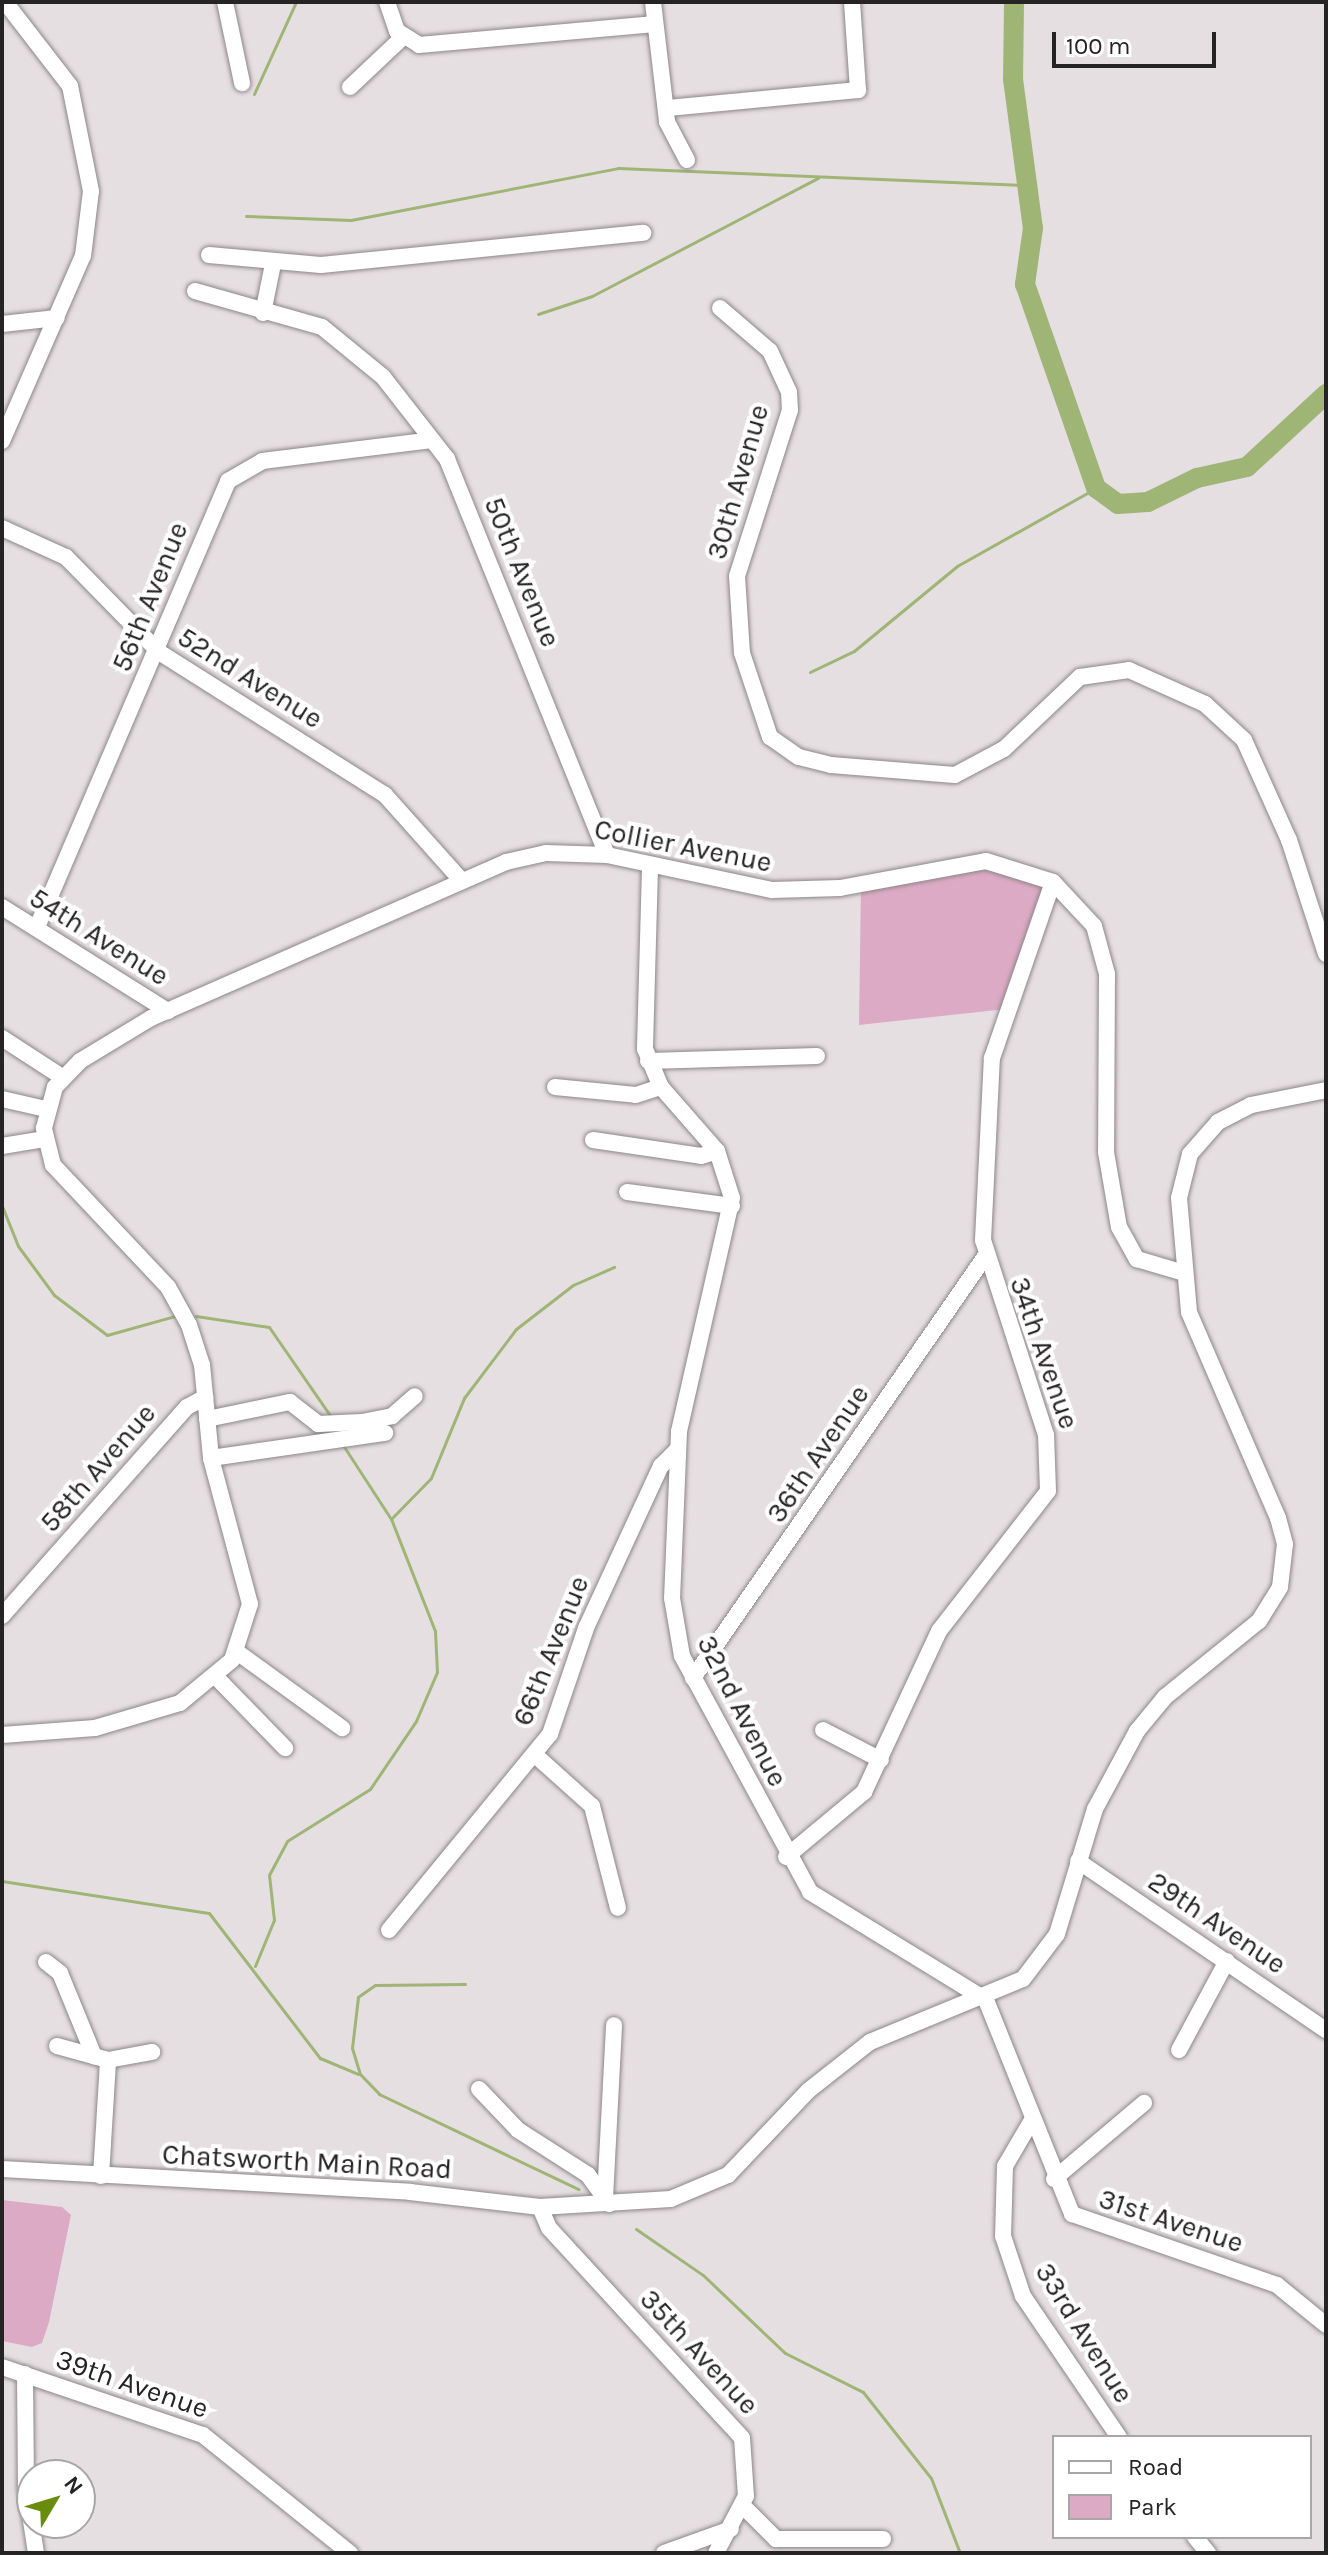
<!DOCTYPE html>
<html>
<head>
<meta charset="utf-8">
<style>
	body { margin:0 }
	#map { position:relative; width:1328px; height:2555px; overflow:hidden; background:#e6dfe2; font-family:Karla,sans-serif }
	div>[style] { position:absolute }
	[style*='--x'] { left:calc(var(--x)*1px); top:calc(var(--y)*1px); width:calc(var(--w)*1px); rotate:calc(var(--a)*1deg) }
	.green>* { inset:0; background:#ddaac5 }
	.stream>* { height:3px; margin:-1.5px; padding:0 1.5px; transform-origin:1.5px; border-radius:1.5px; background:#9eb576 }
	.river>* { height:20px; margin:-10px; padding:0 10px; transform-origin:10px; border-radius:10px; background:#9eb576 }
	.roads { filter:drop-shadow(0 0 2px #8d8689) drop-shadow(0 0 2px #8d8689) }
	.minor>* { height:16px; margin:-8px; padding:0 8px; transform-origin:8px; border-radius:8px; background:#fff }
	span { translate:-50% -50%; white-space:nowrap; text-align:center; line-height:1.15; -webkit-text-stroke:8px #fff; paint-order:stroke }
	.street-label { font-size:28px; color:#262324 }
	.frame { position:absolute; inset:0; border:4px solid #262324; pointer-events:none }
	.legend { position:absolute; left:1052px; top:2435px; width:260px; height:104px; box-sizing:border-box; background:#fff; border:2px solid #a8a7a7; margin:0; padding:10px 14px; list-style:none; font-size:24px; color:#262324 }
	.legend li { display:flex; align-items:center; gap:16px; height:40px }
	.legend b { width:40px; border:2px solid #a8a7a7 }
	.north { position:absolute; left:16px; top:2459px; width:80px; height:80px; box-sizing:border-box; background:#fff; border:2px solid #a8a7a7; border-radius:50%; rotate:52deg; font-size:22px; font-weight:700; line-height:32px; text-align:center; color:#262324 }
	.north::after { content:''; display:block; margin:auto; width:28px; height:36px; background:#698b0e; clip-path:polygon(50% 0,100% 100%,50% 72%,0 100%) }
	.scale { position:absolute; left:1052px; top:32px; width:164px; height:36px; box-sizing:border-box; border:4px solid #262324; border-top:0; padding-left:10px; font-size:24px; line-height:28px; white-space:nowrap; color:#262324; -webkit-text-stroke:6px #fff; paint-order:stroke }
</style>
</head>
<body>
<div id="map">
	<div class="green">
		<i style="clip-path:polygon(987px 860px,1053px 882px,1006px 1009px,859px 1025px,861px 885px)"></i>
		<i style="clip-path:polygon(2px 2200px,62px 2207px,71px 2215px,49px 2322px,42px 2343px,32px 2347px,2px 2341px)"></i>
	</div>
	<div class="stream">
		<i style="--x:254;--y:94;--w:101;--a:-65.5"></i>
		<i style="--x:246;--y:216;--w:105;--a:2.2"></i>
		<i style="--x:351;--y:220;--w:272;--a:-11"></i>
		<i style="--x:618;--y:168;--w:409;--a:2.4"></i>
		<i style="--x:538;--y:314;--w:57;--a:-18.4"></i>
		<i style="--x:592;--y:296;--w:255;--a:-27.6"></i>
		<i style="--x:810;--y:672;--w:49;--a:-25.5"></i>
		<i style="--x:854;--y:651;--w:134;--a:-39.5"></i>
		<i style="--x:957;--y:566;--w:159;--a:-29.3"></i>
		<i style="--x:2;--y:1206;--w:43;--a:68.2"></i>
		<i style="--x:18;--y:1246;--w:61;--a:53.7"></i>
		<i style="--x:54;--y:1295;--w:66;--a:37"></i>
		<i style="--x:107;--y:1335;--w:71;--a:-15.6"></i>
		<i style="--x:196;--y:1316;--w:74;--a:8.6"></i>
		<i style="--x:269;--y:1327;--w:109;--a:55.4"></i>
		<i style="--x:391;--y:1519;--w:57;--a:-45.7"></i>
		<i style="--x:431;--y:1478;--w:87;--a:-67.6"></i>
		<i style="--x:464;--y:1398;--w:86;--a:-53"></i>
		<i style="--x:516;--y:1329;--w:72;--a:-37.7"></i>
		<i style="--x:573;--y:1285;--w:45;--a:-23.7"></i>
		<i style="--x:2;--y:1881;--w:209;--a:8.8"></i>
		<i style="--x:209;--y:1913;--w:183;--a:52.6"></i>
		<i style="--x:320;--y:2058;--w:41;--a:22.8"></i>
		<i style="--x:255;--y:1966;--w:50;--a:-67.6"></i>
		<i style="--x:274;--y:1920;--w:45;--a:-96.3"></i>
		<i style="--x:269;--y:1875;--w:38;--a:-62"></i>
		<i style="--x:287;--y:1841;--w:98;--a:-32.1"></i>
		<i style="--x:370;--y:1789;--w:82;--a:-55.9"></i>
		<i style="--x:416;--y:1721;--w:53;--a:-66.8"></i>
		<i style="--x:437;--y:1672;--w:41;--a:-92.8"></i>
		<i style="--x:435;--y:1631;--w:120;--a:-111.4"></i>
		<i style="--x:391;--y:1519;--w:88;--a:-123"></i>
		<i style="--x:465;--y:1984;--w:90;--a:179.4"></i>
		<i style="--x:375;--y:1985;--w:21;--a:145"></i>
		<i style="--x:358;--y:1997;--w:51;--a:96.7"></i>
		<i style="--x:352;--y:2048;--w:27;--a:73"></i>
		<i style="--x:360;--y:2074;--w:28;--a:46"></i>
		<i style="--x:379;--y:2094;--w:221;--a:25.5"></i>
		<i style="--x:636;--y:2229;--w:81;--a:34.5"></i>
		<i style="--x:703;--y:2275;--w:113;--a:43.6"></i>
		<i style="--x:785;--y:2353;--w:87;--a:26.6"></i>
		<i style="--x:863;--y:2392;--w:110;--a:51.7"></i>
		<i style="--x:931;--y:2478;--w:80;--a:68.9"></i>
	</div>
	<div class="river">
		<i style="--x:1014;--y:2;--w:77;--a:90.7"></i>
		<i style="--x:1013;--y:79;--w:150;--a:82.4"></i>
		<i style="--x:1033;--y:228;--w:57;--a:98.1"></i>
		<i style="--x:1025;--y:284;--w:216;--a:70.8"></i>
		<i style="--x:1096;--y:488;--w:27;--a:36"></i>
		<i style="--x:1118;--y:504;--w:30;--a:-4"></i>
		<i style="--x:1148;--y:502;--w:55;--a:-26.1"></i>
		<i style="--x:1197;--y:478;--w:51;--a:-12.4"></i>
		<i style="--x:1247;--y:467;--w:108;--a:-42.7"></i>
	</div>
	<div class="roads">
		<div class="minor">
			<i style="--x:225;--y:2;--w:83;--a:78.1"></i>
			<i style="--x:387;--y:2;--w:31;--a:71"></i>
			<i style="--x:397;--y:31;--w:26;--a:32"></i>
			<i style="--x:419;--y:45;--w:237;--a:-5.1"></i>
			<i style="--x:653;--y:2;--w:121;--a:83.3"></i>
			<i style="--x:667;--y:122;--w:43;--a:62.2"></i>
			<i style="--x:350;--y:87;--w:73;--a:-43.3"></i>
			<i style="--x:668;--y:108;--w:191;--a:-5.4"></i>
			<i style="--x:858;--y:90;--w:88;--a:-93.9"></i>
			<i style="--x:209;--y:255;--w:112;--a:5.1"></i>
			<i style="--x:321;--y:265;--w:324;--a:-5.7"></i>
			<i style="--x:195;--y:291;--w:132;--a:15.8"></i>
			<i style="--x:322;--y:327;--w:79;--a:39.3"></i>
			<i style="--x:383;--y:377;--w:104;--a:52"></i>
			<i style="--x:447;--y:459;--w:427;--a:68"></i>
			<i style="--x:720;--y:308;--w:66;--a:40.7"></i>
			<i style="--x:770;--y:351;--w:45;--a:65.1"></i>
			<i style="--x:789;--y:392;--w:18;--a:87"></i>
			<i style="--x:790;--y:410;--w:174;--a:107.7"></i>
			<i style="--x:737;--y:576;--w:77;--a:86.3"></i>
			<i style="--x:742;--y:653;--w:89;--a:71.6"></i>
			<i style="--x:770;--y:737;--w:35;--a:35"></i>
			<i style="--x:799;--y:757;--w:33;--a:14"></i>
			<i style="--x:831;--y:765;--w:124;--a:4.6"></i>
			<i style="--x:955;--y:775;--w:55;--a:-28"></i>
			<i style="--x:1004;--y:749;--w:105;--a:-43.5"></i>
			<i style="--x:1080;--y:677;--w:49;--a:-8.1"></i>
			<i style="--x:1129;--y:670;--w:83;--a:24.1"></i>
			<i style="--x:1205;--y:704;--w:53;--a:42.7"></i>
			<i style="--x:1244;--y:740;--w:110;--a:65.8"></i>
			<i style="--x:1289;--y:840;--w:120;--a:72"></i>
			<i style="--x:263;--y:313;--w:50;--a:-78.5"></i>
			<i style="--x:2;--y:324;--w:55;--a:-6.2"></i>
			<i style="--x:2;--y:441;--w:202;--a:-66.4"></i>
			<i style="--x:83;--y:256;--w:65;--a:-83"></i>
			<i style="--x:91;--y:191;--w:107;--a:-101.3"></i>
			<i style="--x:70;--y:86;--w:106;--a:-127.7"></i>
			<i style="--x:2;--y:528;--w:70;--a:24.4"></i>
			<i style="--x:66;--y:557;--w:133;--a:45.6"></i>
			<i style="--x:159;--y:652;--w:267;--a:32.3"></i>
			<i style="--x:385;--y:795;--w:115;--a:48.2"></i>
			<i style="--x:650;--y:868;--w:181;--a:91.6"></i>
			<i style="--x:645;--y:1049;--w:41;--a:67.2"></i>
			<i style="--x:661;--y:1087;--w:85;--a:48.8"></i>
			<i style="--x:717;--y:1151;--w:49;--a:72.3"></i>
			<i style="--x:732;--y:1198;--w:240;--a:102.8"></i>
			<i style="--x:679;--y:1432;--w:166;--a:92.4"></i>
			<i style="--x:672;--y:1598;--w:59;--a:80.2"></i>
			<i style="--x:682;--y:1656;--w:268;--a:61.5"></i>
			<i style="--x:810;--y:1892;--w:206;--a:31.5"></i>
			<i style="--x:986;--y:2000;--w:231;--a:68.1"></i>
			<i style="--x:1072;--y:2214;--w:217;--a:19.1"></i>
			<i style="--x:1277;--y:2285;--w:63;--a:39.2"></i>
			<i style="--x:2;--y:907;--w:196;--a:32.1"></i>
			<i style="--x:37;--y:927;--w:485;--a:-66.8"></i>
			<i style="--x:228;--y:481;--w:39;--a:-30"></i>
			<i style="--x:262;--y:461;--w:171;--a:-7"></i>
			<i style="--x:2;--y:1038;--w:72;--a:33"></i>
			<i style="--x:648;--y:1061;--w:169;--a:-1.7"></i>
			<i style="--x:555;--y:1087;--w:81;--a:5.6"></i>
			<i style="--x:636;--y:1095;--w:26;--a:-18"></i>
			<i style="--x:2;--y:1099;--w:45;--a:12.8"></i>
			<i style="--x:593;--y:1140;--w:109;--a:8.4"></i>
			<i style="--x:701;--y:1156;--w:17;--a:-17"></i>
			<i style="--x:2;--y:1146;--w:44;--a:-9.2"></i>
			<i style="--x:627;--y:1192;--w:106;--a:7.6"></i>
			<i style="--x:207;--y:1419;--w:85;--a:-11.6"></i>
			<i style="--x:290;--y:1402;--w:36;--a:38"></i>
			<i style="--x:318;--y:1424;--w:44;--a:-2.6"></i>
			<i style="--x:362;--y:1422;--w:31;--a:-11"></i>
			<i style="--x:392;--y:1416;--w:30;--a:-41"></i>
			<i style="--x:211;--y:1458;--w:176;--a:-8.2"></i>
			<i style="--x:2;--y:1616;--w:279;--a:-48.5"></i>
			<i style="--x:187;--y:1407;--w:21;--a:-28"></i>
			<i style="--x:237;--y:1652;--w:130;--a:35.9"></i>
			<i style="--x:217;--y:1678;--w:98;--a:45.8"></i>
			<i style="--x:693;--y:1678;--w:511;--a:-55.28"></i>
			<i style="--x:823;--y:1730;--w:65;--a:27.3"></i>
			<i style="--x:2;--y:1735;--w:93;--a:-4.3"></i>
			<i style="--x:95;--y:1728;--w:89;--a:-16.4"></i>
			<i style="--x:180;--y:1703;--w:67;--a:-39.6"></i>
			<i style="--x:232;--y:1660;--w:59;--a:-72.2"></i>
			<i style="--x:250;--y:1604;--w:151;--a:-105"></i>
			<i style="--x:211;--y:1458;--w:93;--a:-95.5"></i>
			<i style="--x:202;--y:1365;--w:42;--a:-108"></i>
			<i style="--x:189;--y:1325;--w:43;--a:-118.9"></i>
			<i style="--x:168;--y:1287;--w:168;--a:-133.3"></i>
			<i style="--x:53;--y:1165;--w:38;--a:-104"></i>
			<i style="--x:44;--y:1128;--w:42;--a:-75"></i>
			<i style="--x:55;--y:1087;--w:36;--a:-46"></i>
			<i style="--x:80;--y:1061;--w:83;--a:-31.2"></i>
			<i style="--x:151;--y:1018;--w:388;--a:-23.7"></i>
			<i style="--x:506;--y:862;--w:41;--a:-12.7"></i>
			<i style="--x:546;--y:853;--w:61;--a:1.9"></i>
			<i style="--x:607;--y:855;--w:169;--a:12"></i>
			<i style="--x:772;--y:890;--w:68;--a:-1.7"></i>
			<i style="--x:840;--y:888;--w:148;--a:-10.5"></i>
			<i style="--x:986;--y:861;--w:70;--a:17.4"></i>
			<i style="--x:1053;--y:882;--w:60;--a:47"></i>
			<i style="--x:1094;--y:926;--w:50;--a:74.8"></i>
			<i style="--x:1107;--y:974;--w:178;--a:90.3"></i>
			<i style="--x:1106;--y:1152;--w:76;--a:80.2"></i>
			<i style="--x:1119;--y:1227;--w:37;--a:61"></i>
			<i style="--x:1137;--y:1259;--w:46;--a:16.5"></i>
			<i style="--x:534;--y:1754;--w:78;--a:41.9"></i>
			<i style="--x:592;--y:1806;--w:105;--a:75.7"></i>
			<i style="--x:786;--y:1857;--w:102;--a:-39.8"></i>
			<i style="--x:864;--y:1792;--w:178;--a:-65"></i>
			<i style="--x:939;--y:1631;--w:177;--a:-52.1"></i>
			<i style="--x:1048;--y:1491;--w:56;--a:-92"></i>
			<i style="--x:1046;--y:1435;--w:205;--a:-107.9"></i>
			<i style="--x:983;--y:1240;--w:182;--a:-87.2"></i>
			<i style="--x:992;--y:1058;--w:186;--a:-70.9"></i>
			<i style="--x:1078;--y:1861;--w:300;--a:34.3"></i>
			<i style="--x:389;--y:1930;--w:254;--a:-50.6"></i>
			<i style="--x:550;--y:1734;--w:112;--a:-71.2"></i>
			<i style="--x:586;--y:1628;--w:179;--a:-65.2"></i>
			<i style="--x:661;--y:1466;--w:23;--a:-45"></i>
			<i style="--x:46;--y:1962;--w:18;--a:38"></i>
			<i style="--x:60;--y:1973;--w:90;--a:67.7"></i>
			<i style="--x:57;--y:2046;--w:53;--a:15.4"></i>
			<i style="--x:108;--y:2060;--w:45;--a:-10.3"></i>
			<i style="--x:1179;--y:2050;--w:101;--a:-61.7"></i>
			<i style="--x:479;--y:2089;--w:57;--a:46.4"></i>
			<i style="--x:518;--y:2130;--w:83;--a:32.7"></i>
			<i style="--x:588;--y:2175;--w:36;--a:54"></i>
			<i style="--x:1032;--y:2120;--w:53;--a:120.4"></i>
			<i style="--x:1005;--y:2166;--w:70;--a:91.6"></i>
			<i style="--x:1003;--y:2236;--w:63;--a:71.6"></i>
			<i style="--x:1023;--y:2296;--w:171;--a:55.8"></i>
			<i style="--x:2;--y:2169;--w:409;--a:3.2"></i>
			<i style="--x:410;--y:2192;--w:131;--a:6.6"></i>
			<i style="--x:540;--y:2207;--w:131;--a:-3.5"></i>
			<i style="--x:671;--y:2199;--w:62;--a:-22.8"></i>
			<i style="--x:728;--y:2175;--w:117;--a:-46.4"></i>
			<i style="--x:809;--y:2090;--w:78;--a:-38.2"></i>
			<i style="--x:870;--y:2042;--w:165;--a:-22.4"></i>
			<i style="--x:1023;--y:1979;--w:56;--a:-52.9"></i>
			<i style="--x:1057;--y:1934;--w:131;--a:-73.1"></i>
			<i style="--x:1095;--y:1809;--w:89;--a:-61.7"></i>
			<i style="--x:1137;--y:1731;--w:44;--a:-50.5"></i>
			<i style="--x:1165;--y:1697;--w:121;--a:-39"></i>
			<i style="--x:1259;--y:1621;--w:40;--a:-58"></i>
			<i style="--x:1280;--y:1587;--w:43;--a:-83.4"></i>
			<i style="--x:1285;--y:1544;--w:27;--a:-105"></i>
			<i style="--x:1278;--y:1518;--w:224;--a:-113.4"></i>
			<i style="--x:1189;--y:1312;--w:114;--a:-95"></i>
			<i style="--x:1179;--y:1198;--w:45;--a:-76"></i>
			<i style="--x:1190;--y:1154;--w:43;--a:-48.8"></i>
			<i style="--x:1218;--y:1122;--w:37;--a:-27"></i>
			<i style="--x:1251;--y:1105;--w:76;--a:-11.3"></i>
			<i style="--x:101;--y:2176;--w:116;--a:-86.5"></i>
			<i style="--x:1054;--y:2179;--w:118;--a:-40.2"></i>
			<i style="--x:605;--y:2198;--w:173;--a:-87"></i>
			<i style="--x:540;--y:2207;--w:23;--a:67"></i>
			<i style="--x:549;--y:2228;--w:285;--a:47.4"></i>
			<i style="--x:742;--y:2438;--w:58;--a:86.1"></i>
			<i style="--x:746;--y:2496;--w:64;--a:117.8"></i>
			<i style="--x:2;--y:2367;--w:212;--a:18.7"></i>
			<i style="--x:203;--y:2435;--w:189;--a:38.8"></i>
			<i style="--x:25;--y:2374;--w:115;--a:89.5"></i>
			<i style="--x:26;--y:2489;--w:65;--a:81.1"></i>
			<i style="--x:743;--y:2506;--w:47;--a:45"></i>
			<i style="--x:776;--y:2539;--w:107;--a:0"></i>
			<i style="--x:1195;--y:2537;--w:21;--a:51"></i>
			<i style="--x:664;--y:2553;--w:71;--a:-19.7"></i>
		</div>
	</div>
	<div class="street-label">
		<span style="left:738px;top:482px;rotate:-74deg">30th Avenue</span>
		<span style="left:522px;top:572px;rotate:68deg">50th Avenue</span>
		<span style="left:150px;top:597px;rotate:-68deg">56th Avenue</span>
		<span style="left:250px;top:678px;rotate:32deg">52nd Avenue</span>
		<span style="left:683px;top:846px;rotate:11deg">Collier Avenue</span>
		<span style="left:99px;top:937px;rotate:32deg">54th Avenue</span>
		<span style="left:1044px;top:1353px;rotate:71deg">34th Avenue</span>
		<span style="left:818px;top:1454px;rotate:-56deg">36th Avenue</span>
		<span style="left:98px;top:1468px;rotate:-49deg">58th Avenue</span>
		<span style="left:551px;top:1651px;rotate:-68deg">66th Avenue</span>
		<span style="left:742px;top:1711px;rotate:63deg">32nd Avenue</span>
		<span style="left:1217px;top:1923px;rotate:34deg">29th Avenue</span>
		<span style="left:307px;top:2162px;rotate:3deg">Chatsworth Main Road</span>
		<span style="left:1171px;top:2221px;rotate:18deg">31st Avenue</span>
		<span style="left:1084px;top:2333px;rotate:58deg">33rd Avenue</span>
		<span style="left:699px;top:2352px;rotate:47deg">35th Avenue</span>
		<span style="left:132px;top:2384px;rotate:19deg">39th Avenue</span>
	</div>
	<div class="frame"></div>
	<ul class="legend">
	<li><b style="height:10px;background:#fff"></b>Road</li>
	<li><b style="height:22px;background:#ddaac5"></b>Park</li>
	</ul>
	<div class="north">N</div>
	<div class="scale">100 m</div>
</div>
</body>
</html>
